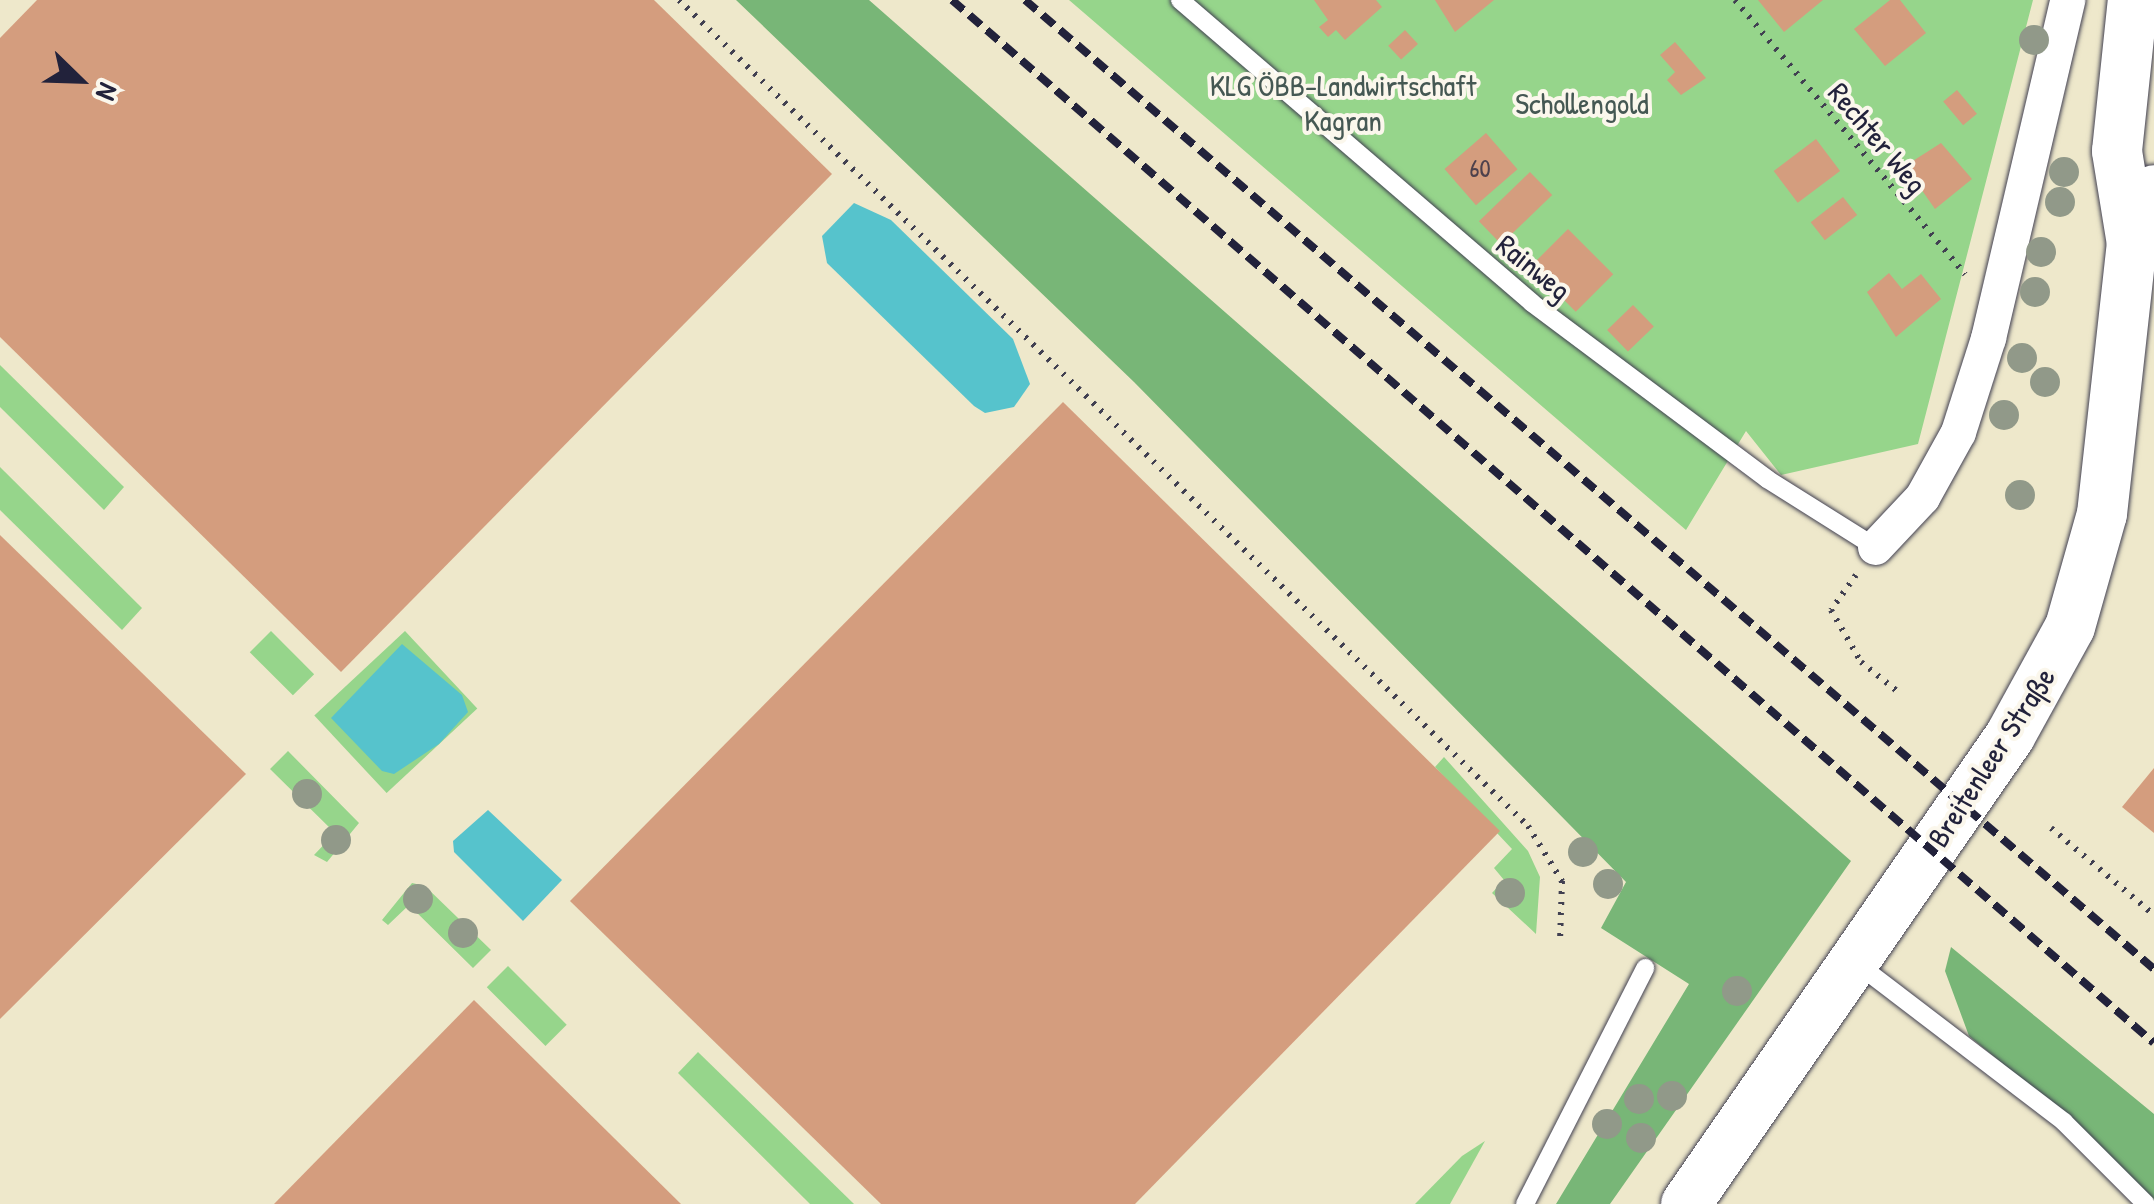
<!DOCTYPE html>
<html>
<head>
<meta charset="utf-8">
<style>
	body { margin:0 }
	#map { position:relative; width:2154px; height:1204px; overflow:hidden; background:#eee8cb; font-family:"Patrick Hand",sans-serif }
	div>[style] { position:absolute }
	[style*='--x'] { left:calc(var(--x)*1px); top:calc(var(--y)*1px); width:calc(var(--w)*1px); rotate:calc(var(--a)*1deg) }
	.green>* { inset:0; background:#96d58b; transform-origin:0 0 }
	.forest>* { inset:0; background:#78b677 }
	.water>* { inset:0; background:#56c3cc }
	.building>* { inset:0; background:#d49d7e; transform-origin:0 0 }
	.path>* { height:6px; margin-top:-3px; transform-origin:0; background:repeating-linear-gradient(90deg,#414051 0 2.5px,transparent 0 10.5px) }
	.roads { filter:drop-shadow(0 0 2px #414051) drop-shadow(0 0 2px #414051) }
	.lane>* { height:18px; margin:-9px; padding:0 9px; transform-origin:9px; border-radius:9px; background:#fff }
	.street>* { height:35px; margin:-17.5px; padding:0 17.5px; transform-origin:17.5px; border-radius:17.5px; background:#fff }
	.secondary>* { height:50px; margin:-25px; padding:0 25px; transform-origin:25px; border-radius:25px; background:#fff }
	.rail>* { height:8px; margin-top:-4px; transform-origin:0; background:repeating-linear-gradient(90deg,#22223b 0 15px,transparent 0 23px) }
	.trees>* { width:30px; height:30px; margin:-15px; border-radius:50%; background:#919989 }
	span { translate:-50% -50%; white-space:nowrap; text-align:center; line-height:1.15; -webkit-text-stroke:8px #fbf7ec; paint-order:stroke }
	.number-label { font-size:25px; color:#4e414c }
	.number-label span { -webkit-text-stroke-width:0 }
	.park-label { font-size:30px; color:#455853 }
	.street-label { font-size:30px; color:#22223b }
	.north { position:absolute; left:30px; top:30px; width:100px; height:100px; -webkit-text-stroke:8px #fbf7ec; paint-order:stroke; rotate:113deg; font-size:28px; font-weight:700; line-height:40px; text-align:center; color:#22223b }
	.north::after { content:''; display:block; margin:auto; width:35px; height:45px; background:#22223b; clip-path:polygon(50% 0,100% 100%,50% 72%,0 100%) }
</style>
</head>
<body>
<div id="map">
	<div class="green">
		<i style="clip-path:polygon(1069px 0,2033px 0,1918px 444px,1781px 475px,1746px 431px,1686px 530px)"></i>
		<i style="clip-path:polygon(0 365px,124px 487px,104px 510px,0 407px)"></i>
		<i style="clip-path:polygon(0 467px,142px 608px,122px 630px,0 510px)"></i>
		<i style="left:271px;top:631px;width:61px;height:30px;rotate:45deg"></i>
		<i style="left:405px;top:631px;width:106px;height:124px;rotate:47deg"></i>
		<i style="clip-path:polygon(288px 751px,359px 823px,327px 862px,314px 855px,335px 833px,270px 769px)"></i>
		<i style="clip-path:polygon(1444px 757px,1528px 851px,1540px 877px,1536px 934px,1492px 893px,1504px 880px,1494px 868px,1512px 849px,1435px 767px)"></i>
		<i style="clip-path:polygon(412px 883px,425px 886px,491px 950px,473px 968px,409px 905px,388px 925px,382px 920px)"></i>
		<i style="left:508px;top:966px;width:83px;height:30px;rotate:45deg"></i>
		<i style="clip-path:polygon(698px 1052px,854px 1204px,810px 1204px,678px 1073px)"></i>
		<i style="clip-path:polygon(1485px 1141px,1450px 1204px,1415px 1204px,1462px 1156px)"></i>
	</div>
	<div class="forest">
		<i style="clip-path:polygon(736px 0,869px 0,1851px 861px,1610px 1204px,1556px 1204px,1689px 984px,1601px 928px,1626px 882px,1134px 382px)"></i>
		<i style="clip-path:polygon(1951px 947px,2154px 1114px,2154px 1201px,2071px 1120px,1969px 1036px,1945px 971px)"></i>
	</div>
	<div class="water">
		<i style="clip-path:polygon(854px 203px,891px 220px,1013px 339px,1030px 384px,1014px 407px,985px 413px,974px 406px,827px 263px,822px 236px)"></i>
		<i style="clip-path:polygon(402px 644px,462px 695px,468px 712px,439px 744px,394px 774px,382px 771px,331px 718px)"></i>
		<i style="clip-path:polygon(488px 810px,562px 880px,523px 921px,454px 852px,453px 841px)"></i>
	</div>
	<div class="building">
		<i style="clip-path:polygon(37px 0,654px 0,832px 174px,341px 672px,0 337px,0 38px)"></i>
		<i style="clip-path:polygon(1314px 0,1376px 0,1382px 7px,1345px 40px,1336px 30px,1328px 37px,1319px 27px,1328px 20px)"></i>
		<i style="clip-path:polygon(1435px 0,1494px 0,1455px 32px)"></i>
		<i style="clip-path:polygon(1758px 0,1823px 0,1784px 32px)"></i>
		<i style="clip-path:polygon(1890px 0,1900px 0,1926px 33px,1885px 66px,1854px 29px)"></i>
		<i style="left:1405px;top:30px;width:19px;height:23px;rotate:47deg"></i>
		<i style="clip-path:polygon(1675px 42px,1706px 78px,1681px 95px,1667px 80px,1675px 72px,1660px 55px)"></i>
		<i style="left:1957px;top:90px;width:31px;height:18px;rotate:50deg"></i>
		<i style="left:1486px;top:133px;width:48px;height:55px;rotate:49deg"></i>
		<i style="left:1816px;top:139px;width:40px;height:53px;rotate:53deg"></i>
		<i style="clip-path:polygon(1941px 143px,1972px 179px,1935px 209px,1905px 166px)"></i>
		<i style="left:1530px;top:172px;width:32px;height:71px;rotate:46deg"></i>
		<i style="left:1843px;top:197px;width:23px;height:41px;rotate:52deg"></i>
		<i style="left:1568px;top:229px;width:64px;height:53px;rotate:45deg"></i>
		<i style="clip-path:polygon(1889px 273px,1902px 289px,1921px 274px,1941px 299px,1896px 337px,1867px 292px)"></i>
		<i style="left:1633px;top:305px;width:30px;height:36px;rotate:46deg"></i>
		<i style="clip-path:polygon(1063px 402px,1500px 831px,1135px 1204px,881px 1204px,570px 901px)"></i>
		<i style="clip-path:polygon(0 535px,246px 774px,0 1019px)"></i>
		<i style="clip-path:polygon(2154px 768px,2154px 833px,2122px 807px)"></i>
		<i style="clip-path:polygon(474px 1000px,681px 1204px,274px 1204px)"></i>
	</div>
	<div class="path">
		<i style="--x:679;--y:0;--w:1185;--a:44.21"></i>
		<i style="--x:1528;--y:826;--w:65;--a:58.3"></i>
		<i style="--x:1562;--y:881;--w:59;--a:91.9"></i>
		<i style="--x:1735;--y:0;--w:358;--a:50"></i>
		<i style="--x:1856;--y:575;--w:43;--a:125.5"></i>
		<i style="--x:1831;--y:610;--w:60;--a:60"></i>
		<i style="--x:1861;--y:662;--w:46;--a:38.9"></i>
		<i style="--x:2051;--y:828;--w:135;--a:40.2"></i>
	</div>
	<div class="roads">
		<div class="lane">
			<i style="--x:1180;--y:0;--w:464;--a:40.7"></i>
			<i style="--x:1532;--y:303;--w:294;--a:36.8"></i>
			<i style="--x:1767;--y:479;--w:128;--a:32.2"></i>
			<i style="--x:1855;--y:962;--w:263;--a:37.4"></i>
			<i style="--x:2064;--y:1122;--w:116;--a:45"></i>
			<i style="--x:1525;--y:1204;--w:265;--a:-63"></i>
		</div>
		<div class="street">
			<i style="--x:1875;--y:547;--w:69;--a:-46.8"></i>
			<i style="--x:1922;--y:497;--w:74;--a:-61"></i>
			<i style="--x:1958;--y:432;--w:99;--a:-72.3"></i>
			<i style="--x:1988;--y:338;--w:347;--a:-76.8"></i>
		</div>
		<div class="secondary">
			<i style="--x:2132;--y:244;--w:94;--a:-99.2"></i>
			<i style="--x:2117;--y:151;--w:152;--a:-84"></i>
			<i style="--x:1686;--y:1204;--w:569;--a:-55.3"></i>
			<i style="--x:2010;--y:736;--w:124;--a:-61.2"></i>
			<i style="--x:2070;--y:627;--w:117;--a:-74.2"></i>
			<i style="--x:2102;--y:514;--w:272;--a:-83.7"></i>
			<i style="--x:2132;--y:244;--w:58;--a:-67.8"></i>
		</div>
	</div>
	<div class="rail">
		<i style="--x:952;--y:0;--w:1591;--a:40.95"></i>
		<i style="--x:1025;--y:0;--w:1488;--a:40.64"></i>
	</div>
	<div class="trees">
		<i style="left:2034px;top:40px"></i>
		<i style="left:2064px;top:172px"></i>
		<i style="left:2060px;top:202px"></i>
		<i style="left:2041px;top:252px"></i>
		<i style="left:2035px;top:292px"></i>
		<i style="left:2022px;top:358px"></i>
		<i style="left:2045px;top:382px"></i>
		<i style="left:2004px;top:415px"></i>
		<i style="left:2020px;top:495px"></i>
		<i style="left:307px;top:794px"></i>
		<i style="left:336px;top:840px"></i>
		<i style="left:1583px;top:852px"></i>
		<i style="left:1608px;top:884px"></i>
		<i style="left:1510px;top:893px"></i>
		<i style="left:418px;top:899px"></i>
		<i style="left:463px;top:933px"></i>
		<i style="left:1737px;top:991px"></i>
		<i style="left:1672px;top:1096px"></i>
		<i style="left:1639px;top:1099px"></i>
		<i style="left:1607px;top:1124px"></i>
		<i style="left:1641px;top:1138px"></i>
	</div>
	<div class="number-label">
		<span style="left:1480px;top:168px">60</span>
	</div>
	<div class="park-label">
		<span style="left:1343px;top:102px">KLG ÖBB-Landwirtschaft<br>Kagran</span>
		<span style="left:1582px;top:103px">Schollengold</span>
	</div>
	<div class="street-label">
		<span style="left:1878px;top:138px;rotate:50deg">Rechter Weg</span>
		<span style="left:1534px;top:267px;rotate:39deg">Rainweg</span>
		<span style="left:1991px;top:757px;rotate:-57deg">Breitenleer Straße</span>
	</div>
	<div class="north">N</div>
</div>
</body>
</html>
